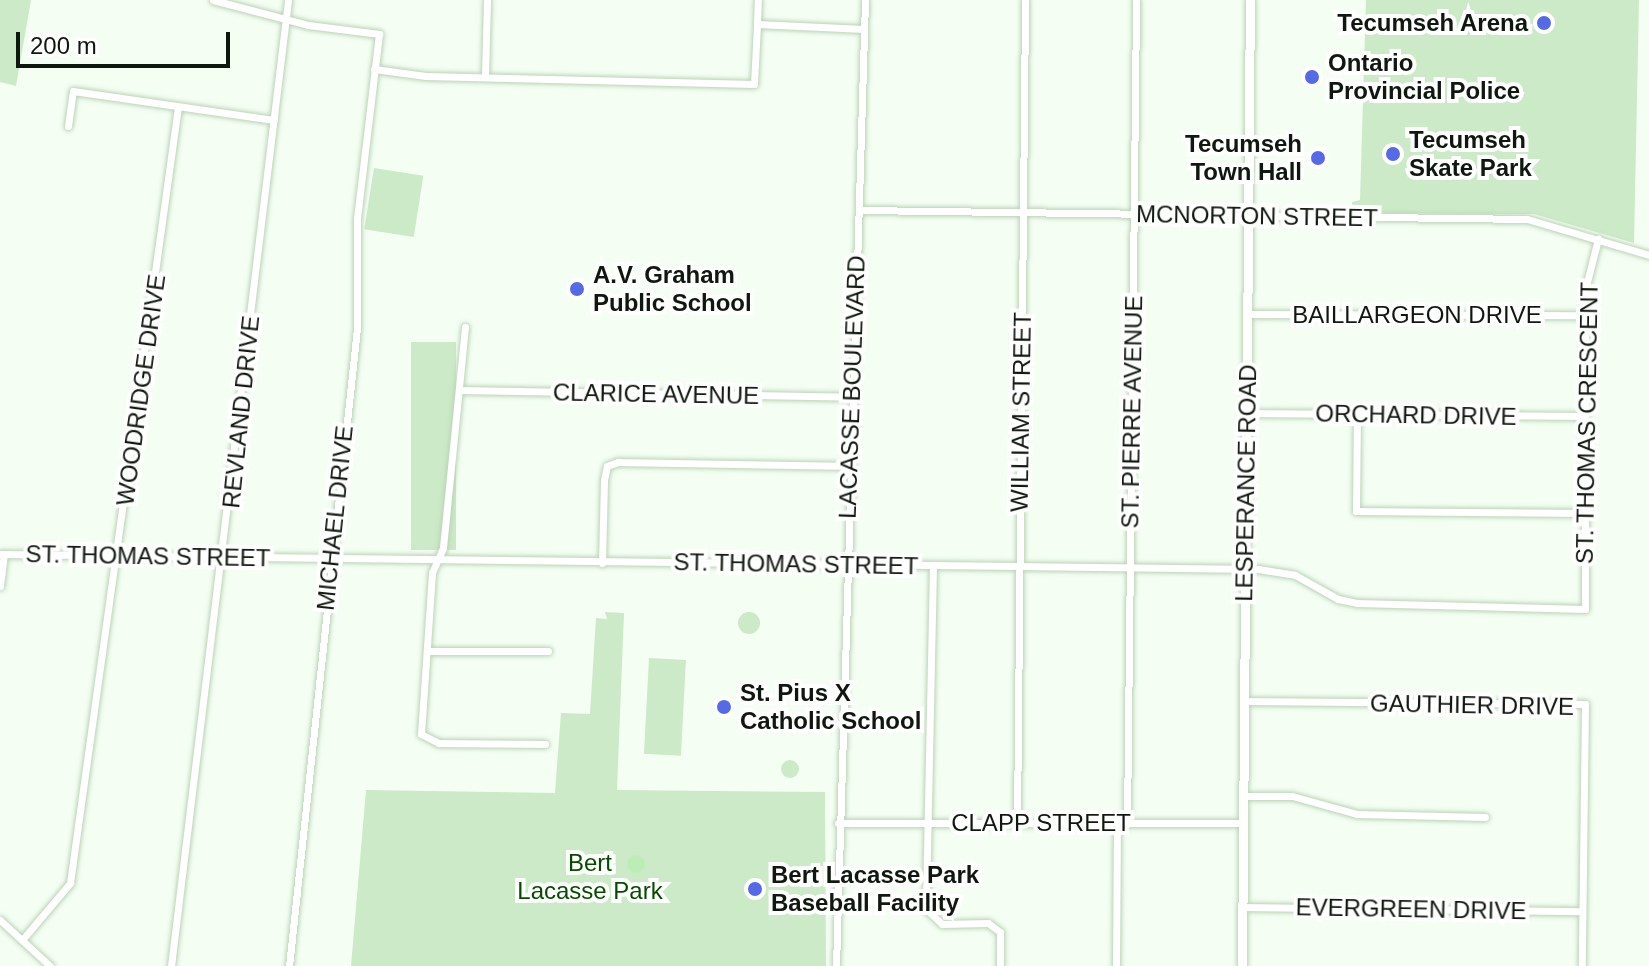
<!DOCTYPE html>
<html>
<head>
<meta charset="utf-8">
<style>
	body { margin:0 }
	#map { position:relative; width:1649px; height:966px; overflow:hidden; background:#f4fef3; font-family:Arial,sans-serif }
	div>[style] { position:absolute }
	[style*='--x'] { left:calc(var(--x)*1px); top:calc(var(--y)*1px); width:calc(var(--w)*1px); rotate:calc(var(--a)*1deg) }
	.green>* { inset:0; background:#cce9c8; transform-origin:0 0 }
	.round { border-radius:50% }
	.water>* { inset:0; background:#bcedb6 }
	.roads { filter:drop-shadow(0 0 2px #bbd3b7) drop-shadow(0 0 2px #bbd3b7) }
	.minor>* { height:7px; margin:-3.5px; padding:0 3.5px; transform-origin:3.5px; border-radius:3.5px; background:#fff }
	.major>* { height:9px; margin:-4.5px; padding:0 4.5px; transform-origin:4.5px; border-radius:4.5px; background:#fff }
	.dots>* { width:22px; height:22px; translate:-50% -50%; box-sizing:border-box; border:4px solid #fff; border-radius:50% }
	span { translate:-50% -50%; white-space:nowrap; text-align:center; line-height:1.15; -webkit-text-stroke:8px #fff; paint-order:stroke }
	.poi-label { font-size:24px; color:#0f180e; font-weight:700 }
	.right { translate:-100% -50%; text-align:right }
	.left { translate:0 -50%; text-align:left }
	.street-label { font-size:24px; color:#0f180e }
	.park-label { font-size:24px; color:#084b00 }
	.scale { position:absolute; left:16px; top:32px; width:214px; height:36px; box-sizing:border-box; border:4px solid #0f180e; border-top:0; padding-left:10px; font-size:24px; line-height:28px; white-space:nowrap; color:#0f180e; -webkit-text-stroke:6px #fff; paint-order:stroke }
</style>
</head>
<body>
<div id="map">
	<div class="green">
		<i style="clip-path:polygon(0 0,31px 0,16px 86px,0 82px)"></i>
		<i style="clip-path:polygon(1366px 0,1639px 0,1634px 243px,1534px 214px,1353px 213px,1352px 202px,1360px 200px)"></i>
		<i style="left:374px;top:168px;width:50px;height:62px;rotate:9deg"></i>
		<i style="left:411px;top:342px;width:45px;height:208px"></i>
		<i style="clip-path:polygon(605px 612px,624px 613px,617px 790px,825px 792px,826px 966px,351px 966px,366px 790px,555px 793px,561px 713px,590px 714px,596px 618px,607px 619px)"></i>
		<i class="round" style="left:738px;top:612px;width:22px;height:22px"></i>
		<i style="left:649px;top:658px;width:37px;height:96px;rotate:3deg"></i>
		<i class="round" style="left:781px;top:760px;width:18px;height:18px"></i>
	</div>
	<div class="water">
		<i class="round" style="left:627px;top:855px;width:18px;height:18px"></i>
	</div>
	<div class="roads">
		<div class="minor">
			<i style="--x:213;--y:0;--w:98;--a:14.7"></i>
			<i style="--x:308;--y:25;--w:72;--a:7.2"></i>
			<i style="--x:379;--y:34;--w:186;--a:96.8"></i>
			<i style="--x:357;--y:219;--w:109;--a:90"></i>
			<i style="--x:357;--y:328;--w:642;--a:96.08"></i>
			<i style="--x:757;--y:24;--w:24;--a:-88"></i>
			<i style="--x:374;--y:69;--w:52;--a:7.7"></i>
			<i style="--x:426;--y:76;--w:328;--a:1.4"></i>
			<i style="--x:754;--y:84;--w:60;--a:-87.1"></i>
			<i style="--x:757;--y:24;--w:107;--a:2.7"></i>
			<i style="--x:485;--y:77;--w:77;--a:-88.5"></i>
			<i style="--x:68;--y:126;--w:35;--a:-82"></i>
			<i style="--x:73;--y:91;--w:203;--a:8.2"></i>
			<i style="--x:859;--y:210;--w:668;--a:0.77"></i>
			<i style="--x:1527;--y:219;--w:127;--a:16.4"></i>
			<i style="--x:1248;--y:314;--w:337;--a:0.2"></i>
			<i style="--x:465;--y:327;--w:222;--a:95.7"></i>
			<i style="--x:443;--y:548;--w:27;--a:114"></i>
			<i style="--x:432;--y:573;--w:161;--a:93.9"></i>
			<i style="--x:421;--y:734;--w:20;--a:27"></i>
			<i style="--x:439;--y:743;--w:106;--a:0.5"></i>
			<i style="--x:461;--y:390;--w:390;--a:1"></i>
			<i style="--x:1248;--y:413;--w:335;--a:0.5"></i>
			<i style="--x:1357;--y:414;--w:97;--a:90.6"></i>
			<i style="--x:1356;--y:511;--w:227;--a:0.5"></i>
			<i style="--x:0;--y:554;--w:1258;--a:0.68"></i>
			<i style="--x:1258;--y:569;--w:37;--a:9"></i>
			<i style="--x:1295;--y:575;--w:49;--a:29.2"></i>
			<i style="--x:1338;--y:599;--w:19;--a:12"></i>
			<i style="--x:1357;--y:603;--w:228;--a:1.5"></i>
			<i style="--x:1585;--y:609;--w:319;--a:-90"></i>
			<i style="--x:1585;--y:290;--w:53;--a:-75.7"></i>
			<i style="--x:602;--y:563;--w:83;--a:-88.6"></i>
			<i style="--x:604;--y:480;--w:14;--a:-78"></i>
			<i style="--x:607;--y:466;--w:12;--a:-20"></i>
			<i style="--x:618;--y:462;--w:232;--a:1"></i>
			<i style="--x:933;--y:566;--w:343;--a:91.2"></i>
			<i style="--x:926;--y:909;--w:22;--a:43"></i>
			<i style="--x:942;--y:924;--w:46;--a:-1.2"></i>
			<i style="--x:988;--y:923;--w:15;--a:37"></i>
			<i style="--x:1000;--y:932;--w:34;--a:90"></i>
			<i style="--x:0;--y:586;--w:32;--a:-83"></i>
			<i style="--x:429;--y:651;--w:119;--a:0"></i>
			<i style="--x:1244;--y:701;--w:341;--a:0.5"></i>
			<i style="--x:1585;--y:704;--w:262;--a:90.7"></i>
			<i style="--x:1244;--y:796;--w:48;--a:0"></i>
			<i style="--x:1292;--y:796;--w:67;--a:15.5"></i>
			<i style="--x:1357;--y:814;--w:128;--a:1.3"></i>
			<i style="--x:838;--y:823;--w:405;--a:0"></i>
			<i style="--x:1017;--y:824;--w:824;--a:-89.44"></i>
			<i style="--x:1127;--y:824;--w:824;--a:-89.37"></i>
			<i style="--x:1243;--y:907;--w:337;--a:0.7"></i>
			<i style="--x:0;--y:920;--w:68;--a:42.6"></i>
			<i style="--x:22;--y:940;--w:75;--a:-49.9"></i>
			<i style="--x:70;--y:883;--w:783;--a:-82.08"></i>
			<i style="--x:171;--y:966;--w:973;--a:-83.09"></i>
			<i style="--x:836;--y:966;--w:966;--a:-88.28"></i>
			<i style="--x:1116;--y:966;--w:142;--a:-89.6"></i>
		</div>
		<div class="major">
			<i style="--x:1242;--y:966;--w:966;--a:-89.53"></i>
		</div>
	</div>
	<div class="dots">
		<i style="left:1544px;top:23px;background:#566be1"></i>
		<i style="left:1312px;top:77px;background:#566be1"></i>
		<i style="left:1393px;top:154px;background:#566be1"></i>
		<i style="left:1318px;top:158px;background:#566be1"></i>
		<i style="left:577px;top:289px;background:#566be1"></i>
		<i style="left:724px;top:707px;background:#566be1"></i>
		<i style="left:755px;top:889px;background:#566be1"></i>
	</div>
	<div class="poi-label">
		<span class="right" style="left:1528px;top:23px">Tecumseh Arena</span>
		<span class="left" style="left:1328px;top:77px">Ontario<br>Provincial Police</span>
		<span class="left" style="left:1409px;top:154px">Tecumseh<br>Skate Park</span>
		<span class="right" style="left:1302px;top:158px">Tecumseh<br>Town Hall</span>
		<span class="left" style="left:593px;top:289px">A.V. Graham<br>Public School</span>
		<span class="left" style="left:740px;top:707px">St. Pius X<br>Catholic School</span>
		<span class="left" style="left:771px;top:889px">Bert Lacasse Park<br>Baseball Facility</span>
	</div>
	<div class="street-label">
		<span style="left:1257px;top:216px;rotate:1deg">MCNORTON STREET</span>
		<span style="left:1417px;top:315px">BAILLARGEON DRIVE</span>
		<span style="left:852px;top:387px;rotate:-88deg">LACASSE BOULEVARD</span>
		<span style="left:141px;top:390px;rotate:-82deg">WOODRIDGE DRIVE</span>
		<span style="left:656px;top:394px;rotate:1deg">CLARICE AVENUE</span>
		<span style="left:241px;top:412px;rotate:-84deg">REVLAND DRIVE</span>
		<span style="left:1021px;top:412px;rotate:-89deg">WILLIAM STREET</span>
		<span style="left:1132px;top:412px;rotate:-89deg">ST. PIERRE AVENUE</span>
		<span style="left:1416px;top:415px;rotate:1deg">ORCHARD DRIVE</span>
		<span style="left:1587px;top:423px;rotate:-89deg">ST. THOMAS CRESCENT</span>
		<span style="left:1246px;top:483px;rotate:-89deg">LESPERANCE ROAD</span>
		<span style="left:335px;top:518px;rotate:-84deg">MICHAEL DRIVE</span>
		<span style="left:148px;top:556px;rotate:1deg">ST. THOMAS STREET</span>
		<span style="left:796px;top:564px;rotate:1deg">ST. THOMAS STREET</span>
		<span style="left:1472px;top:705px;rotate:1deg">GAUTHIER DRIVE</span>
		<span style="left:1041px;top:823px">CLAPP STREET</span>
		<span style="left:1411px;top:909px;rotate:1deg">EVERGREEN DRIVE</span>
	</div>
	<div class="park-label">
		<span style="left:590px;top:877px">Bert<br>Lacasse Park</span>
	</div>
	<div class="scale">200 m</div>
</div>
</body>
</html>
